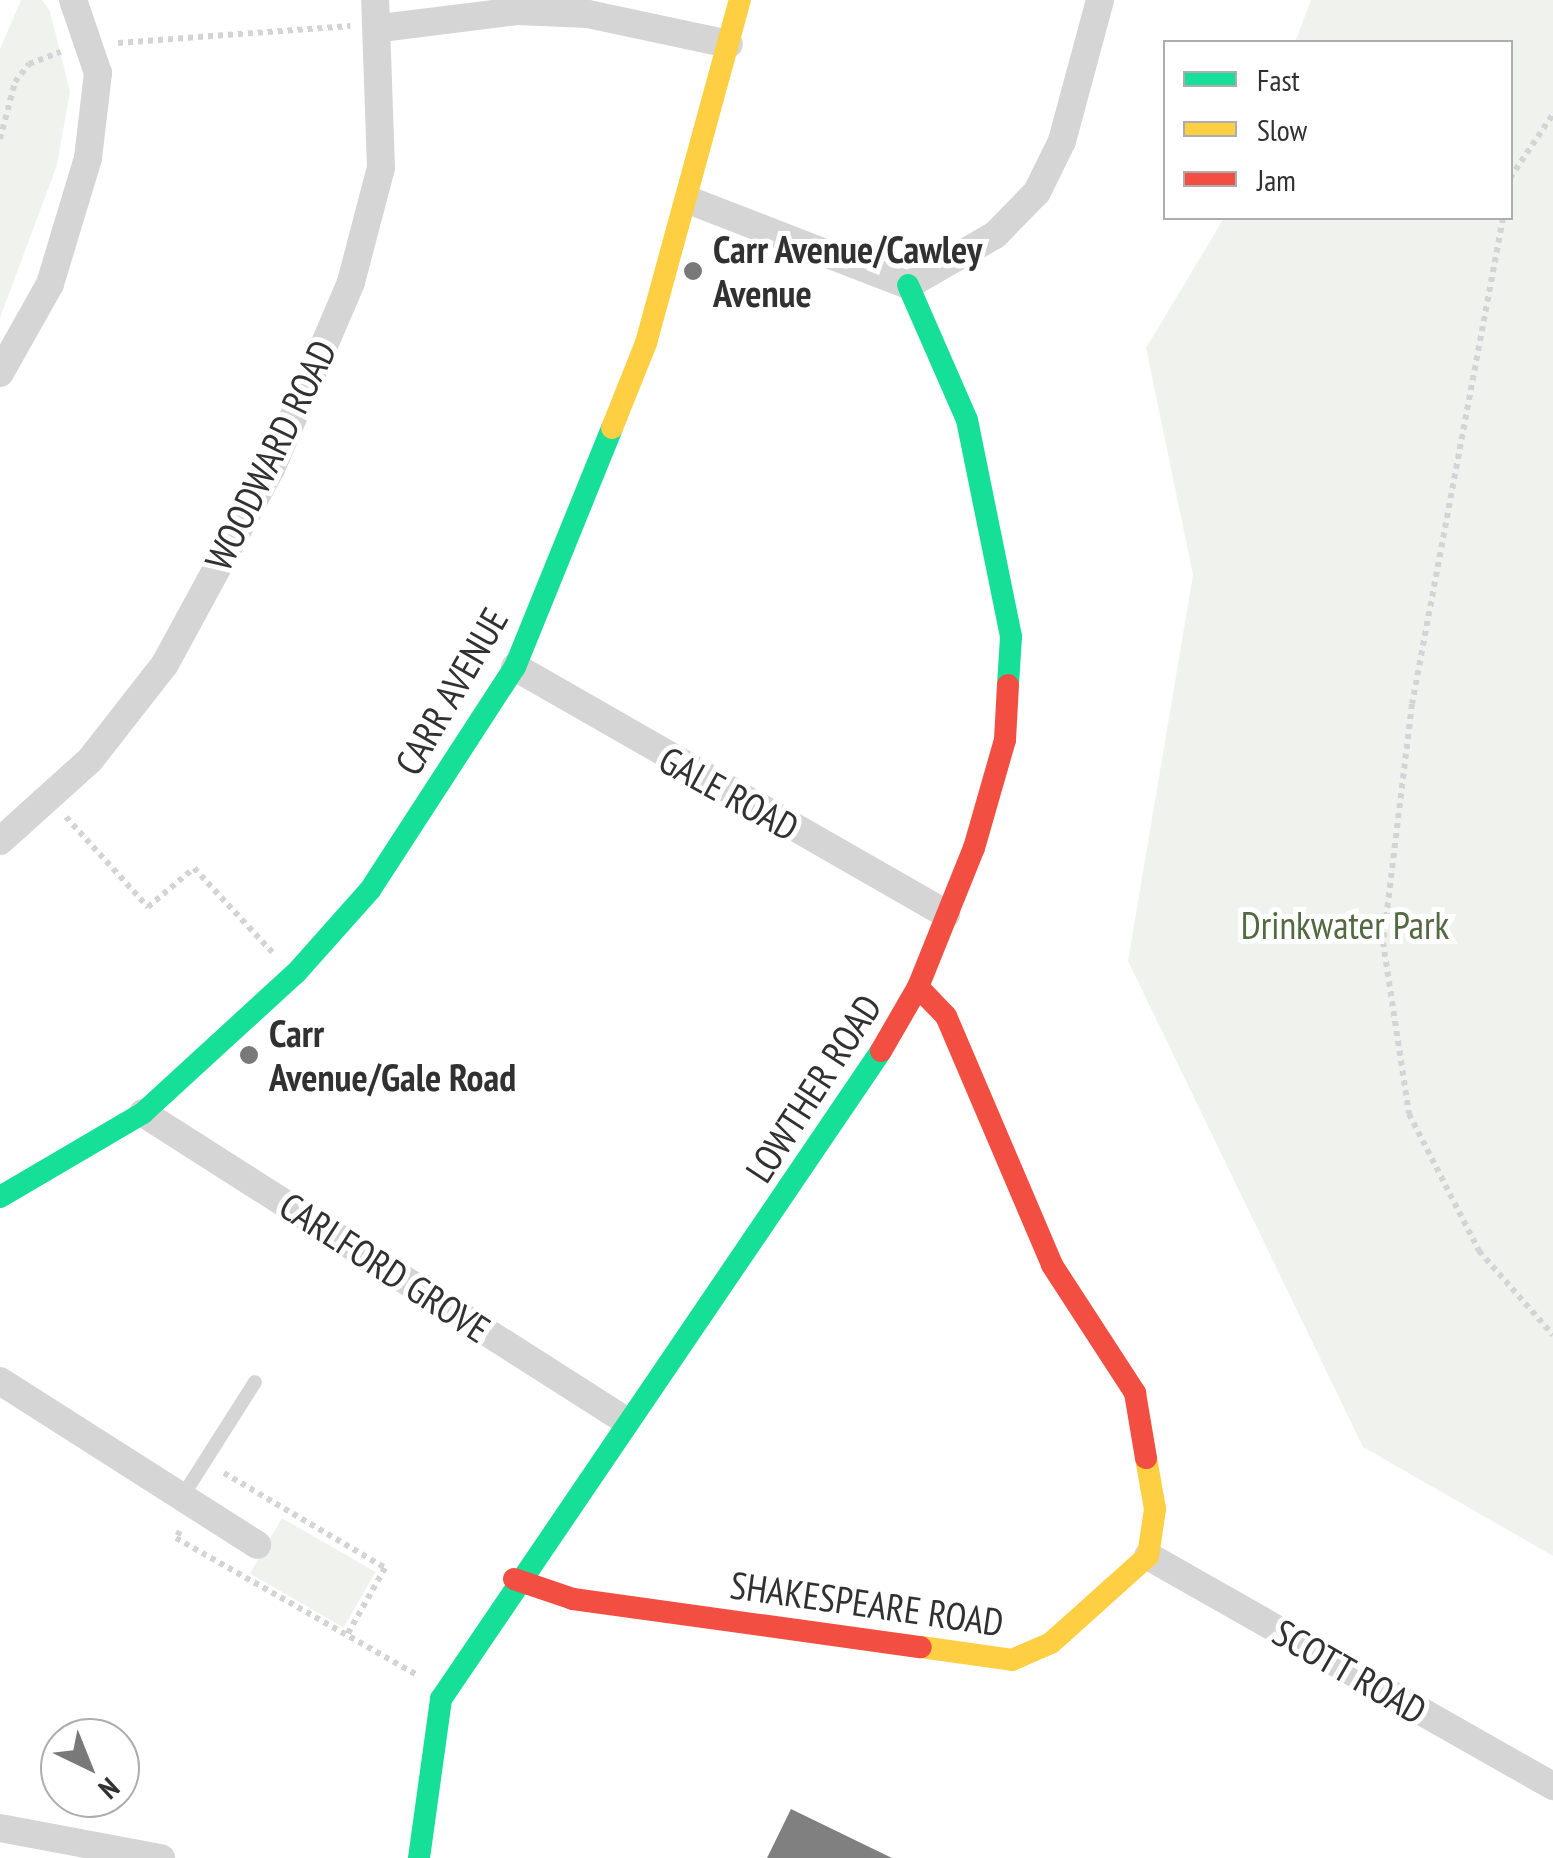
<!DOCTYPE html>
<html>
<head>
<meta charset="utf-8">
<style>
	body { margin:0 }
	#map { position:relative; width:1553px; height:1858px; overflow:hidden; background:#fff; font-family:"PT Sans Narrow",sans-serif }
	div>[style] { position:absolute }
	[style*='--x'] { left:calc(var(--x)*1px); top:calc(var(--y)*1px); width:calc(var(--w)*1px); rotate:calc(var(--a)*1deg) }
	.green>* { inset:0; background:#f0f3ed; transform-origin:0 0 }
	.building>* { inset:0; background:#808080 }
	.path>* { height:6px; margin-top:-3px; transform-origin:0; background:repeating-linear-gradient(90deg,#d4d4d4 0 5px,transparent 0 10px) }
	.lane>* { height:14px; margin:-7px; padding:0 7px; transform-origin:7px; border-radius:7px; background:#d5d5d5 }
	.street>* { height:28px; margin:-14px; padding:0 14px; transform-origin:14px; border-radius:14px; background:#d5d5d5 }
	.fast>* { height:22px; margin:-11px; padding:0 11px; transform-origin:11px; border-radius:11px; background:#16e098 }
	.slow>* { height:22px; margin:-11px; padding:0 11px; transform-origin:11px; border-radius:11px; background:#ffcf43 }
	.jam>* { height:22px; margin:-11px; padding:0 11px; transform-origin:11px; border-radius:11px; background:#f24e42 }
	.dots>* { width:28px; height:28px; translate:-50% -50%; box-sizing:border-box; border:5px solid #fff; border-radius:50% }
	span { translate:-50% -50%; white-space:nowrap; text-align:center; line-height:1.15; -webkit-text-stroke:10px #fff; paint-order:stroke }
	.poi-label { font-size:38px; color:#313131; font-weight:700 }
	.left { translate:0 -50%; text-align:left }
	.street-label { font-size:38px; color:#313131 }
	.park-label { font-size:38px; color:#536942 }
	.legend { position:absolute; left:1163px; top:40px; width:350px; height:180px; box-sizing:border-box; background:#fff; border:2px solid #adadad; margin:0; padding:12px 18px; list-style:none; font-size:30px; color:#313131 }
	.legend li { display:flex; align-items:center; gap:20px; height:50px }
	.legend b { width:50px; border:2px solid #adadad }
	.north { position:absolute; left:40px; top:1718px; width:100px; height:100px; box-sizing:border-box; background:#fff; border:2px solid #adadad; border-radius:50%; rotate:137deg; font-size:28px; font-weight:700; line-height:40px; text-align:center; color:#313131 }
	.north::after { content:''; display:block; margin:auto; width:35px; height:45px; background:#797979; clip-path:polygon(50% 0,100% 100%,50% 72%,0 100%) }
</style>
</head>
<body>
<div id="map">
	<div class="green">
		<i style="clip-path:polygon(21px 0,42px 0,50px 11px,70px 91px,57px 165px,0 318px,0 49px)"></i>
		<i style="clip-path:polygon(1311px 0,1553px 0,1553px 1556px,1363px 1447px,1128px 961px,1193px 575px,1146px 348px,1224px 218px,1510px 218px,1510px 42px,1295px 42px)"></i>
		<i style="left:282px;top:1518px;width:108px;height:64px;rotate:30deg"></i>
	</div>
	<div class="building">
		<i style="clip-path:polygon(791px 1809px,892px 1858px,767px 1858px)"></i>
	</div>
	<div class="path">
		<i style="--x:118;--y:43;--w:233;--a:-4.2"></i>
		<i style="--x:0;--y:139;--w:59;--a:-75.3"></i>
		<i style="--x:15;--y:82;--w:23;--a:-52"></i>
		<i style="--x:29;--y:64;--w:34;--a:-21"></i>
		<i style="--x:1510;--y:178;--w:77;--a:-56.1"></i>
		<i style="--x:1503;--y:218;--w:494;--a:100.6"></i>
		<i style="--x:1412;--y:704;--w:240;--a:96.9"></i>
		<i style="--x:1383;--y:942;--w:174;--a:81.4"></i>
		<i style="--x:1409;--y:1114;--w:154;--a:62.9"></i>
		<i style="--x:1479;--y:1251;--w:112;--a:48.6"></i>
		<i style="--x:66;--y:817;--w:122;--a:47.7"></i>
		<i style="--x:148;--y:907;--w:60;--a:-40.3"></i>
		<i style="--x:194;--y:868;--w:115;--a:47.1"></i>
		<i style="--x:224;--y:1473;--w:187;--a:30.5"></i>
		<i style="--x:385;--y:1568;--w:77;--a:119.6"></i>
		<i style="--x:180;--y:1531;--w:8;--a:120"></i>
		<i style="--x:176;--y:1538;--w:279;--a:29.6"></i>
	</div>
	<div class="lane">
		<i style="--x:182;--y:1497;--w:136;--a:-57.6"></i>
	</div>
	<div class="street">
		<i style="--x:381;--y:28;--w:137;--a:-7.1"></i>
		<i style="--x:517;--y:11;--w:71;--a:2.4"></i>
		<i style="--x:588;--y:14;--w:144;--a:12"></i>
		<i style="--x:691;--y:201;--w:233;--a:21.2"></i>
		<i style="--x:908;--y:285;--w:100;--a:-29.9"></i>
		<i style="--x:995;--y:235;--w:60;--a:-45.7"></i>
		<i style="--x:1037;--y:192;--w:57;--a:-63.9"></i>
		<i style="--x:1062;--y:141;--w:146;--a:-74.9"></i>
		<i style="--x:0;--y:373;--w:102;--a:-60.7"></i>
		<i style="--x:50;--y:284;--w:132;--a:-73.2"></i>
		<i style="--x:88;--y:158;--w:86;--a:-83.3"></i>
		<i style="--x:98;--y:73;--w:77;--a:-108.9"></i>
		<i style="--x:515;--y:667;--w:497;--a:29.8"></i>
		<i style="--x:0;--y:841;--w:121;--a:-42"></i>
		<i style="--x:90;--y:760;--w:122;--a:-52"></i>
		<i style="--x:165;--y:664;--w:222;--a:-61.5"></i>
		<i style="--x:271;--y:469;--w:203;--a:-66.8"></i>
		<i style="--x:351;--y:282;--w:118;--a:-75.3"></i>
		<i style="--x:381;--y:168;--w:168;--a:-92"></i>
		<i style="--x:143;--y:1113;--w:573;--a:32.52"></i>
		<i style="--x:0;--y:1381;--w:305;--a:32.5"></i>
		<i style="--x:1148;--y:1556;--w:466;--a:29.6"></i>
		<i style="--x:0;--y:1828;--w:164;--a:10.6"></i>
	</div>
	<div class="fast">
		<i style="--x:908;--y:285;--w:147;--a:66.4"></i>
		<i style="--x:967;--y:420;--w:221;--a:78.5"></i>
		<i style="--x:1011;--y:637;--w:48;--a:93.6"></i>
		<i style="--x:0;--y:1197;--w:166;--a:-30.4"></i>
		<i style="--x:143;--y:1113;--w:207;--a:-42.5"></i>
		<i style="--x:296;--y:973;--w:111;--a:-48.3"></i>
		<i style="--x:370;--y:890;--w:266;--a:-57"></i>
		<i style="--x:515;--y:667;--w:258;--a:-67.9"></i>
		<i style="--x:419;--y:1858;--w:161;--a:-82.1"></i>
		<i style="--x:441;--y:1699;--w:783;--a:-55.82"></i>
	</div>
	<div class="slow">
		<i style="--x:612;--y:428;--w:92;--a:-68.2"></i>
		<i style="--x:646;--y:343;--w:356;--a:-74.7"></i>
		<i style="--x:921;--y:1647;--w:92;--a:8.1"></i>
		<i style="--x:1012;--y:1660;--w:43;--a:-23.6"></i>
		<i style="--x:1051;--y:1643;--w:130;--a:-41.9"></i>
		<i style="--x:1148;--y:1556;--w:48;--a:-81.5"></i>
		<i style="--x:1155;--y:1509;--w:52;--a:-100"></i>
	</div>
	<div class="jam">
		<i style="--x:918;--y:987;--w:40;--a:46"></i>
		<i style="--x:946;--y:1016;--w:271;--a:66.9"></i>
		<i style="--x:1052;--y:1265;--w:153;--a:57"></i>
		<i style="--x:1135;--y:1393;--w:66;--a:80.4"></i>
		<i style="--x:881;--y:1051;--w:74;--a:-60"></i>
		<i style="--x:918;--y:987;--w:150;--a:-68.1"></i>
		<i style="--x:974;--y:848;--w:112;--a:-74"></i>
		<i style="--x:1005;--y:740;--w:55;--a:-86.9"></i>
		<i style="--x:514;--y:1579;--w:62;--a:18.7"></i>
		<i style="--x:573;--y:1599;--w:351;--a:7.9"></i>
	</div>
	<div class="dots">
		<i style="left:693px;top:271px;background:#797979"></i>
		<i style="left:249px;top:1055px;background:#797979"></i>
	</div>
	<div class="poi-label">
		<span class="left" style="left:713px;top:271px">Carr Avenue/Cawley<br>Avenue</span>
		<span class="left" style="left:269px;top:1055px">Carr<br>Avenue/Gale Road</span>
	</div>
	<div class="street-label">
		<span style="left:270px;top:455px;rotate:-64deg">WOODWARD ROAD</span>
		<span style="left:451px;top:691px;rotate:-60deg">CARR AVENUE</span>
		<span style="left:729px;top:793px;rotate:29deg">GALE ROAD</span>
		<span style="left:813px;top:1088px;rotate:-57deg">LOWTHER ROAD</span>
		<span style="left:385px;top:1267px;rotate:33deg">CARLFORD GROVE</span>
		<span style="left:867px;top:1603px;rotate:8deg">SHAKESPEARE ROAD</span>
		<span style="left:1350px;top:1671px;rotate:30deg">SCOTT ROAD</span>
	</div>
	<div class="park-label">
		<span style="left:1345px;top:925px">Drinkwater Park</span>
	</div>
	<ul class="legend">
	<li><b style="height:12px;background:#16e098"></b>Fast</li>
	<li><b style="height:12px;background:#ffcf43"></b>Slow</li>
	<li><b style="height:12px;background:#f24e42"></b>Jam</li>
	</ul>
	<div class="north">N</div>
</div>
</body>
</html>
